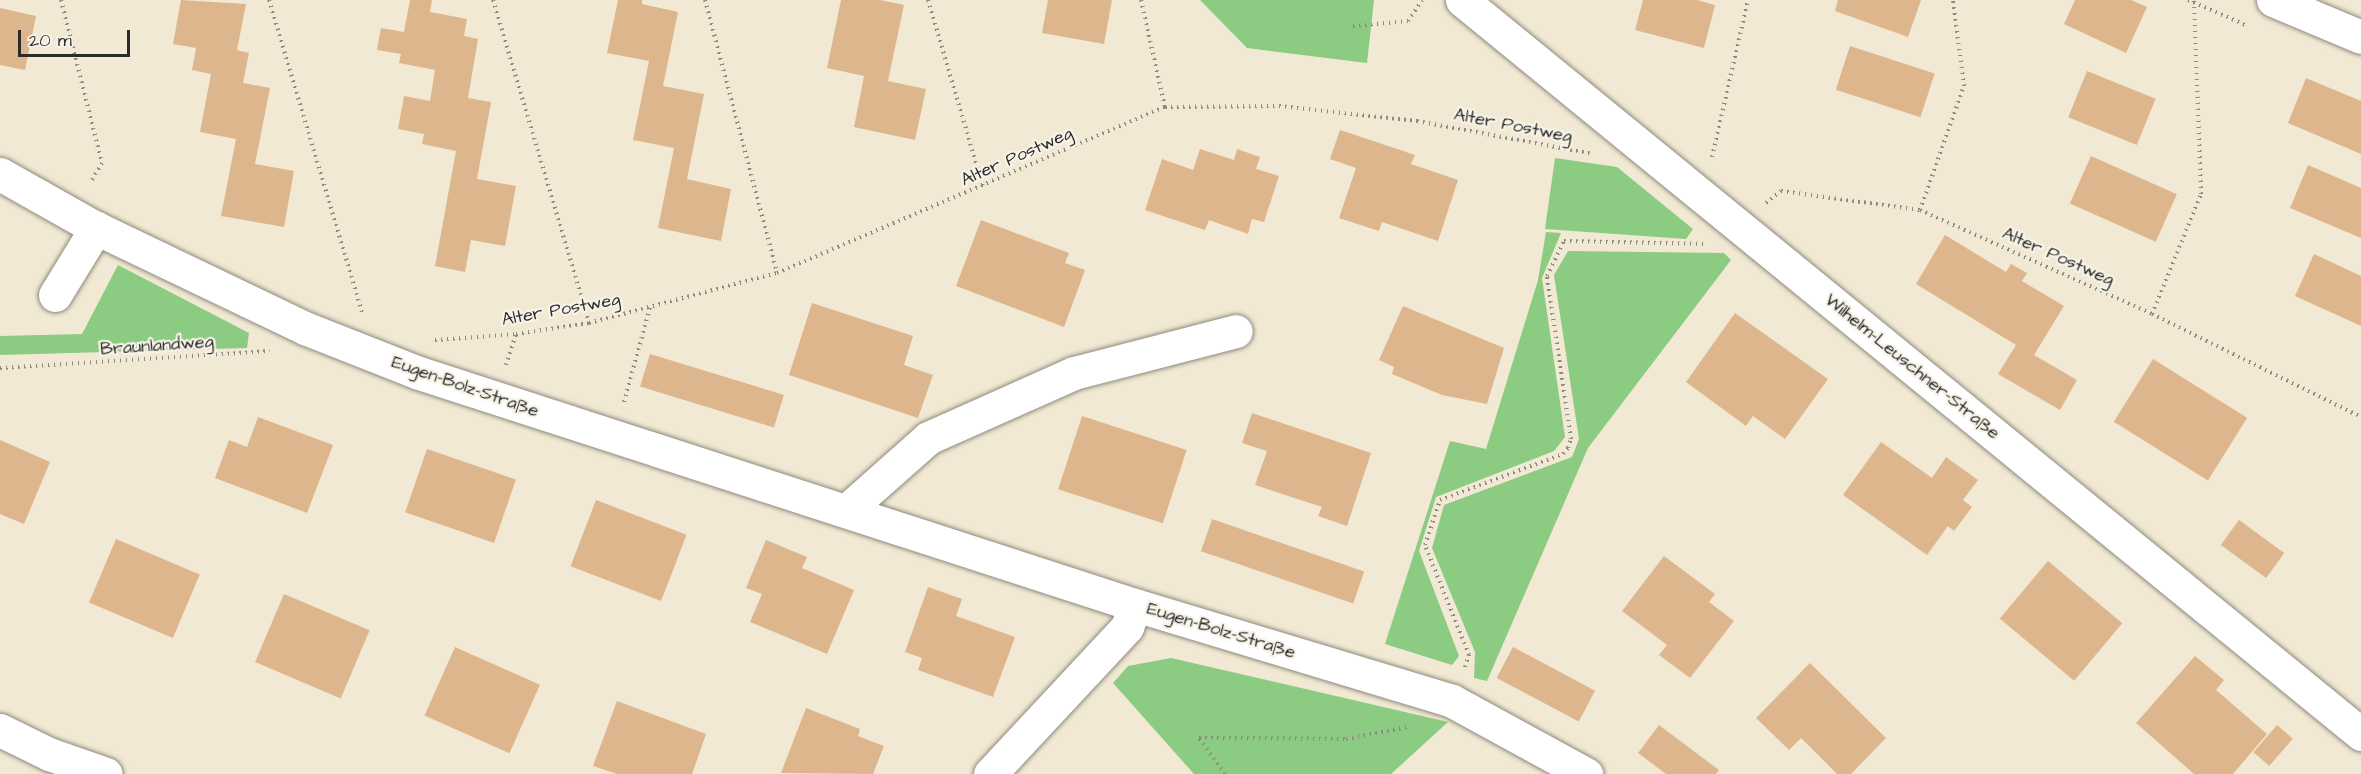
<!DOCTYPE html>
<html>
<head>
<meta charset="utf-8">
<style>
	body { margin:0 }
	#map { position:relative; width:2361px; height:774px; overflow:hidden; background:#f1e9d3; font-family:"Architects Daughter",sans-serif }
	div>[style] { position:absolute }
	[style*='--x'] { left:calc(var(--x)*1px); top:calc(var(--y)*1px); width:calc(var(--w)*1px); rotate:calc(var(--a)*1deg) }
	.green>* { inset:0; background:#8ccb82 }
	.building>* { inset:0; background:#deb68e; transform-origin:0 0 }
	.path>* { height:4px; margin-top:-2px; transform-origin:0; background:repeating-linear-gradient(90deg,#8e8a7f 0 1.5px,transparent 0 6px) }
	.roads { filter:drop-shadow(0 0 2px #8e8a7f) drop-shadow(0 0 2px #8e8a7f) }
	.minor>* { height:33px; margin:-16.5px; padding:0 16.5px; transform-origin:16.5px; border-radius:16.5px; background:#fff }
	span { translate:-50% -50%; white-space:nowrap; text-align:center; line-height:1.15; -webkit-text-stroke:4.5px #f7f3e8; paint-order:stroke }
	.street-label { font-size:18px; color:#2b2b2b }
	.scale { position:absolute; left:18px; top:30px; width:112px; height:27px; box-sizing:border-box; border:3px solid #2b2b2b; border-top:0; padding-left:8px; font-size:18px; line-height:21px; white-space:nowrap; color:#2b2b2b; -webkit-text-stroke:4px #f7f3e8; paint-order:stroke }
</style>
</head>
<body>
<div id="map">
	<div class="green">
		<i style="clip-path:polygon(1200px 0,1374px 0,1367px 63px,1247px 48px)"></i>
		<i style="clip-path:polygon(1555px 158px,1617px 167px,1693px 229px,1686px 239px,1545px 229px)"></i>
		<i style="clip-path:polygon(1546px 232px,1561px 233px,1542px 278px,1565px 437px,1554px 451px,1436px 497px,1419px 551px,1459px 656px,1452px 665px,1385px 644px,1450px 441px,1486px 449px,1538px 280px)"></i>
		<i style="clip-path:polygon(1568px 251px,1724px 253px,1731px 260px,1588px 448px,1487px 681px,1474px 678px,1475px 652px,1432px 548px,1444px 505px,1572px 457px,1579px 439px,1554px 275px)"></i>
		<i style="clip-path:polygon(118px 265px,249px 333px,247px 348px,0 355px,0 336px,82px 334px)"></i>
		<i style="clip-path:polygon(1171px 658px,1448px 722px,1391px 774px,1194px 774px,1113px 683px,1128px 666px)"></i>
	</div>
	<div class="building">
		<i style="clip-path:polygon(181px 0,246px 4px,237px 50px,249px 53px,243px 83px,270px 88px,255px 164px,294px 171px,284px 227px,221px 216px,236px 139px,200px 132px,211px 74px,192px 70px,196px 48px,173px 44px)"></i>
		<i style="clip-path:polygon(410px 0,432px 0,430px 12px,467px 19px,464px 36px,478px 39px,468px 98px,491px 102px,477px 179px,516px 186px,505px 246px,471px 240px,465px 272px,435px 266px,456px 151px,422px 144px,424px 134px,398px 129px,404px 96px,430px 101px,435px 70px,399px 63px,401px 54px,377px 50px,381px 28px,404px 32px)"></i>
		<i style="clip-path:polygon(618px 0,642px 0,642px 4px,678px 12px,663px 86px,704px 94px,687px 179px,731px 189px,721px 241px,658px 228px,674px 148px,633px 140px,649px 61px,607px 53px)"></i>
		<i style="clip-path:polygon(841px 0,880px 0,904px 5px,888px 81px,926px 89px,915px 140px,854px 127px,864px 76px,827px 68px)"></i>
		<i style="clip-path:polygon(1048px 0,1112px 0,1104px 44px,1042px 33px)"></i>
		<i style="clip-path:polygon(1643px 0,1697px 0,1715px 5px,1704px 48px,1635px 30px)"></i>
		<i style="clip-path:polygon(1838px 0,1921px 0,1908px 37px,1835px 11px)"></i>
		<i style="clip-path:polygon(2075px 0,2131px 0,2147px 7px,2126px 53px,2064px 24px)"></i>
		<i style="clip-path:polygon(0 8px,36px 16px,25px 70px,0 65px)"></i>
		<i style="left:1850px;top:46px;width:89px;height:46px;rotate:18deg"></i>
		<i style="left:2087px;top:71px;width:74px;height:50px;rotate:22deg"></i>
		<i style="clip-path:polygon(2306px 78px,2361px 101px,2361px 154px,2288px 123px)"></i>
		<i style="clip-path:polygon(1340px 130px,1415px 155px,1411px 164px,1458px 180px,1438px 241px,1382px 222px,1379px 231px,1339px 218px,1356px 168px,1330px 159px)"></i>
		<i style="clip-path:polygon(1200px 149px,1234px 160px,1237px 149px,1260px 157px,1256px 169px,1279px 176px,1264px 222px,1252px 219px,1248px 234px,1209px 220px,1205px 230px,1145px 210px,1162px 159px,1193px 170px)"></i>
		<i style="left:2091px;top:156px;width:94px;height:52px;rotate:24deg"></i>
		<i style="clip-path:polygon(2308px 165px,2361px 188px,2361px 238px,2290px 208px)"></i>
		<i style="clip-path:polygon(981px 220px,1069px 253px,1065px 263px,1085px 270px,1064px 327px,956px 286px)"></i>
		<i style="clip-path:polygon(1945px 235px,2006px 272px,2011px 264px,2027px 273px,2022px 281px,2064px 306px,2034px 355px,2077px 380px,2060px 410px,1998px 374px,2016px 345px,1916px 284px)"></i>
		<i style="clip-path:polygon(2314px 254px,2361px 276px,2361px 326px,2295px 296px)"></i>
		<i style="clip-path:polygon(812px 303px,913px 336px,904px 365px,933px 375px,918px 418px,789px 375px)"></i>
		<i style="clip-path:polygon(1403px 306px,1504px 348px,1487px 404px,1442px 395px,1392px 374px,1394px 367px,1379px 360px)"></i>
		<i style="clip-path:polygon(1735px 313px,1828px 379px,1785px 439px,1753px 416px,1746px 426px,1686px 382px)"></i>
		<i style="left:650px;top:354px;width:140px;height:34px;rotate:17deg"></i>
		<i style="left:2153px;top:359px;width:111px;height:74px;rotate:32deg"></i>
		<i style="clip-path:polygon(1252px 413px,1371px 453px,1347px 526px,1318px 516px,1322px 507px,1255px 485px,1267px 451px,1242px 443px)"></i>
		<i style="left:1082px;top:416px;width:110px;height:77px;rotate:18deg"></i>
		<i style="clip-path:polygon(258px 417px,333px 445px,307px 513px,215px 478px,229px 440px,247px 447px)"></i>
		<i style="clip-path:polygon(0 440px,50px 462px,24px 524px,0 514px)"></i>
		<i style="clip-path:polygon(1881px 442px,1932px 478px,1946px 457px,1978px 480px,1963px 500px,1972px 507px,1954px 531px,1948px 526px,1927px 555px,1843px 495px)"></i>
		<i style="left:427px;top:449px;width:94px;height:67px;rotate:19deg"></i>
		<i style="left:596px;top:500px;width:97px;height:71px;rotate:21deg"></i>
		<i style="left:1212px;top:519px;width:161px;height:34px;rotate:19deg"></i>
		<i style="left:2239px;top:520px;width:56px;height:31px;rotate:36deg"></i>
		<i style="left:116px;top:539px;width:91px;height:69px;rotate:23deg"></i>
		<i style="clip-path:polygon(766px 540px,807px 557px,802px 568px,854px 590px,827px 654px,750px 622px,762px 594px,746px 588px)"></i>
		<i style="clip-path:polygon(1664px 556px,1715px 594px,1709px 602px,1734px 621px,1690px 678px,1659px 655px,1667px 645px,1622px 611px)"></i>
		<i style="left:2048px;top:561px;width:97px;height:75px;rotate:40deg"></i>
		<i style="clip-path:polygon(928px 587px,962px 599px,956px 616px,1015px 637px,993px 697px,918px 670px,922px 658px,905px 652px)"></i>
		<i style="left:284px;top:594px;width:93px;height:74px;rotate:23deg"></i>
		<i style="left:455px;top:647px;width:93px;height:75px;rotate:24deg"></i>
		<i style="left:1513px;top:647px;width:93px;height:35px;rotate:28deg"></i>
		<i style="clip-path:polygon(2195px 656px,2224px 680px,2216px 690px,2267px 734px,2233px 774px,2194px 774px,2136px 723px)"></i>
		<i style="clip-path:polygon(1810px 663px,1886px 738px,1851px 774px,1837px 774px,1801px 738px,1789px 750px,1756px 718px)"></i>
		<i style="clip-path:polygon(617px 701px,706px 734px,692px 774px,617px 774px,593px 766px)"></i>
		<i style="clip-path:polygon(806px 708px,860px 729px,858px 736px,884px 746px,873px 774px,781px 773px)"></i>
		<i style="clip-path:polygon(1659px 725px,1719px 770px,1716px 774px,1666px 774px,1638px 753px)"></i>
		<i style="left:2277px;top:725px;width:21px;height:36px;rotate:41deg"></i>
	</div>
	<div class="path">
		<i style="--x:61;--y:0;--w:168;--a:75.9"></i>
		<i style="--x:102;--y:163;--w:23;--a:121"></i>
		<i style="--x:269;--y:0;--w:326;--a:73.4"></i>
		<i style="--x:493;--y:0;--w:337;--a:73.4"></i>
		<i style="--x:705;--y:0;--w:282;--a:75.2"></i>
		<i style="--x:928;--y:0;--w:195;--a:73.6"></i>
		<i style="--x:1141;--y:0;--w:110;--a:77.4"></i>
		<i style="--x:2188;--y:0;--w:65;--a:23.4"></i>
		<i style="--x:1353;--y:26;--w:55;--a:-5.2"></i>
		<i style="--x:1408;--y:21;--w:25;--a:-56"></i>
		<i style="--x:1712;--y:157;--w:161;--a:-77.1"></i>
		<i style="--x:1766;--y:203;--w:19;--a:-39"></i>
		<i style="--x:1781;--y:191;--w:140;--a:7.8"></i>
		<i style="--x:1920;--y:210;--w:254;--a:24.1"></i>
		<i style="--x:2152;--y:314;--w:233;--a:26.2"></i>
		<i style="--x:1920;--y:210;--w:132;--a:-70.5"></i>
		<i style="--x:1964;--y:86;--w:87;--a:-97.3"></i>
		<i style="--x:2152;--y:314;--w:130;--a:-67.8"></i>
		<i style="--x:2201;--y:194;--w:194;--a:-92.1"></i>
		<i style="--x:435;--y:340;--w:81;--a:-4.2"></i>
		<i style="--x:516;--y:334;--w:74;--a:-8.6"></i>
		<i style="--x:589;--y:323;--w:195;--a:-14.9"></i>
		<i style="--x:777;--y:273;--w:422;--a:-23.2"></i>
		<i style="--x:1165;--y:107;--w:114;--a:-0.5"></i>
		<i style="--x:1279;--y:106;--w:139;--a:6.2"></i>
		<i style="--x:1417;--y:121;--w:179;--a:10.6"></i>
		<i style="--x:506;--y:365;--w:33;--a:-72"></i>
		<i style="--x:0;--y:368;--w:270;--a:-3.6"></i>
		<i style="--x:624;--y:402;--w:98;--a:-74.7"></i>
		<i style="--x:1465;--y:667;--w:13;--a:-72"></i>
		<i style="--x:1469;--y:655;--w:118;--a:-111.8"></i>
		<i style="--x:1425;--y:545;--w:47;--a:-71.6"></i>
		<i style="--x:1440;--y:500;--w:131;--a:-20.5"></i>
		<i style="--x:1563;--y:454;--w:8;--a:-50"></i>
		<i style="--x:1568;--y:448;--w:9;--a:-72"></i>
		<i style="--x:1571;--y:439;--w:165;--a:-98.4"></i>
		<i style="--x:1547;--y:276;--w:39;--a:-64"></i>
		<i style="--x:1564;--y:241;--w:142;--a:1.2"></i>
		<i style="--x:1225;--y:774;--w:44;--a:-125.8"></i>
		<i style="--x:1199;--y:738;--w:147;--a:0.4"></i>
		<i style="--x:1346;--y:739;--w:63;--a:-11"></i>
	</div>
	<div class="roads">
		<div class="minor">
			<i style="--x:1462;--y:0;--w:1161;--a:39.23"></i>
			<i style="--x:2273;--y:0;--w:95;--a:22.8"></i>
			<i style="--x:0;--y:174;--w:110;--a:29.4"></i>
			<i style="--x:96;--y:228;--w:234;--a:25.6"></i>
			<i style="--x:307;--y:329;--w:117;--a:21.5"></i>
			<i style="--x:416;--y:372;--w:756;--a:17.96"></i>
			<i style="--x:1135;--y:605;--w:331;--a:16.8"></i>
			<i style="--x:1452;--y:701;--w:153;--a:28.6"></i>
			<i style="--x:55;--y:295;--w:79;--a:-58.5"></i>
			<i style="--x:847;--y:510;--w:108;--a:-41.6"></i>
			<i style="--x:928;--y:438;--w:160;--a:-24"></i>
			<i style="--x:1074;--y:373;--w:167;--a:-14.5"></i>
			<i style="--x:0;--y:730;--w:55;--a:26.1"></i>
			<i style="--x:49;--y:754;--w:60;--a:19.3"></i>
			<i style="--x:990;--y:774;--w:201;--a:-47"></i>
			<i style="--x:1127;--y:627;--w:23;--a:-70"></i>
		</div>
	</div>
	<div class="street-label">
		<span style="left:1513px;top:126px;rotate:11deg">Alter Postweg</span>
		<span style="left:1017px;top:157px;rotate:-24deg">Alter Postweg</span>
		<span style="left:2058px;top:257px;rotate:24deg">Alter Postweg</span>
		<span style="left:561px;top:310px;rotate:-10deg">Alter Postweg</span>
		<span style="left:157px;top:346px;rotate:-4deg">Braunlandweg</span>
		<span style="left:1912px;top:367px;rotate:39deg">Wilhelm-Leuschner-Straße</span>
		<span style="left:465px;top:387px;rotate:19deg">Eugen-Bolz-Straße</span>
		<span style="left:1221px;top:631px;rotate:17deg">Eugen-Bolz-Straße</span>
	</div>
	<div class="scale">20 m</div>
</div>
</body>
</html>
